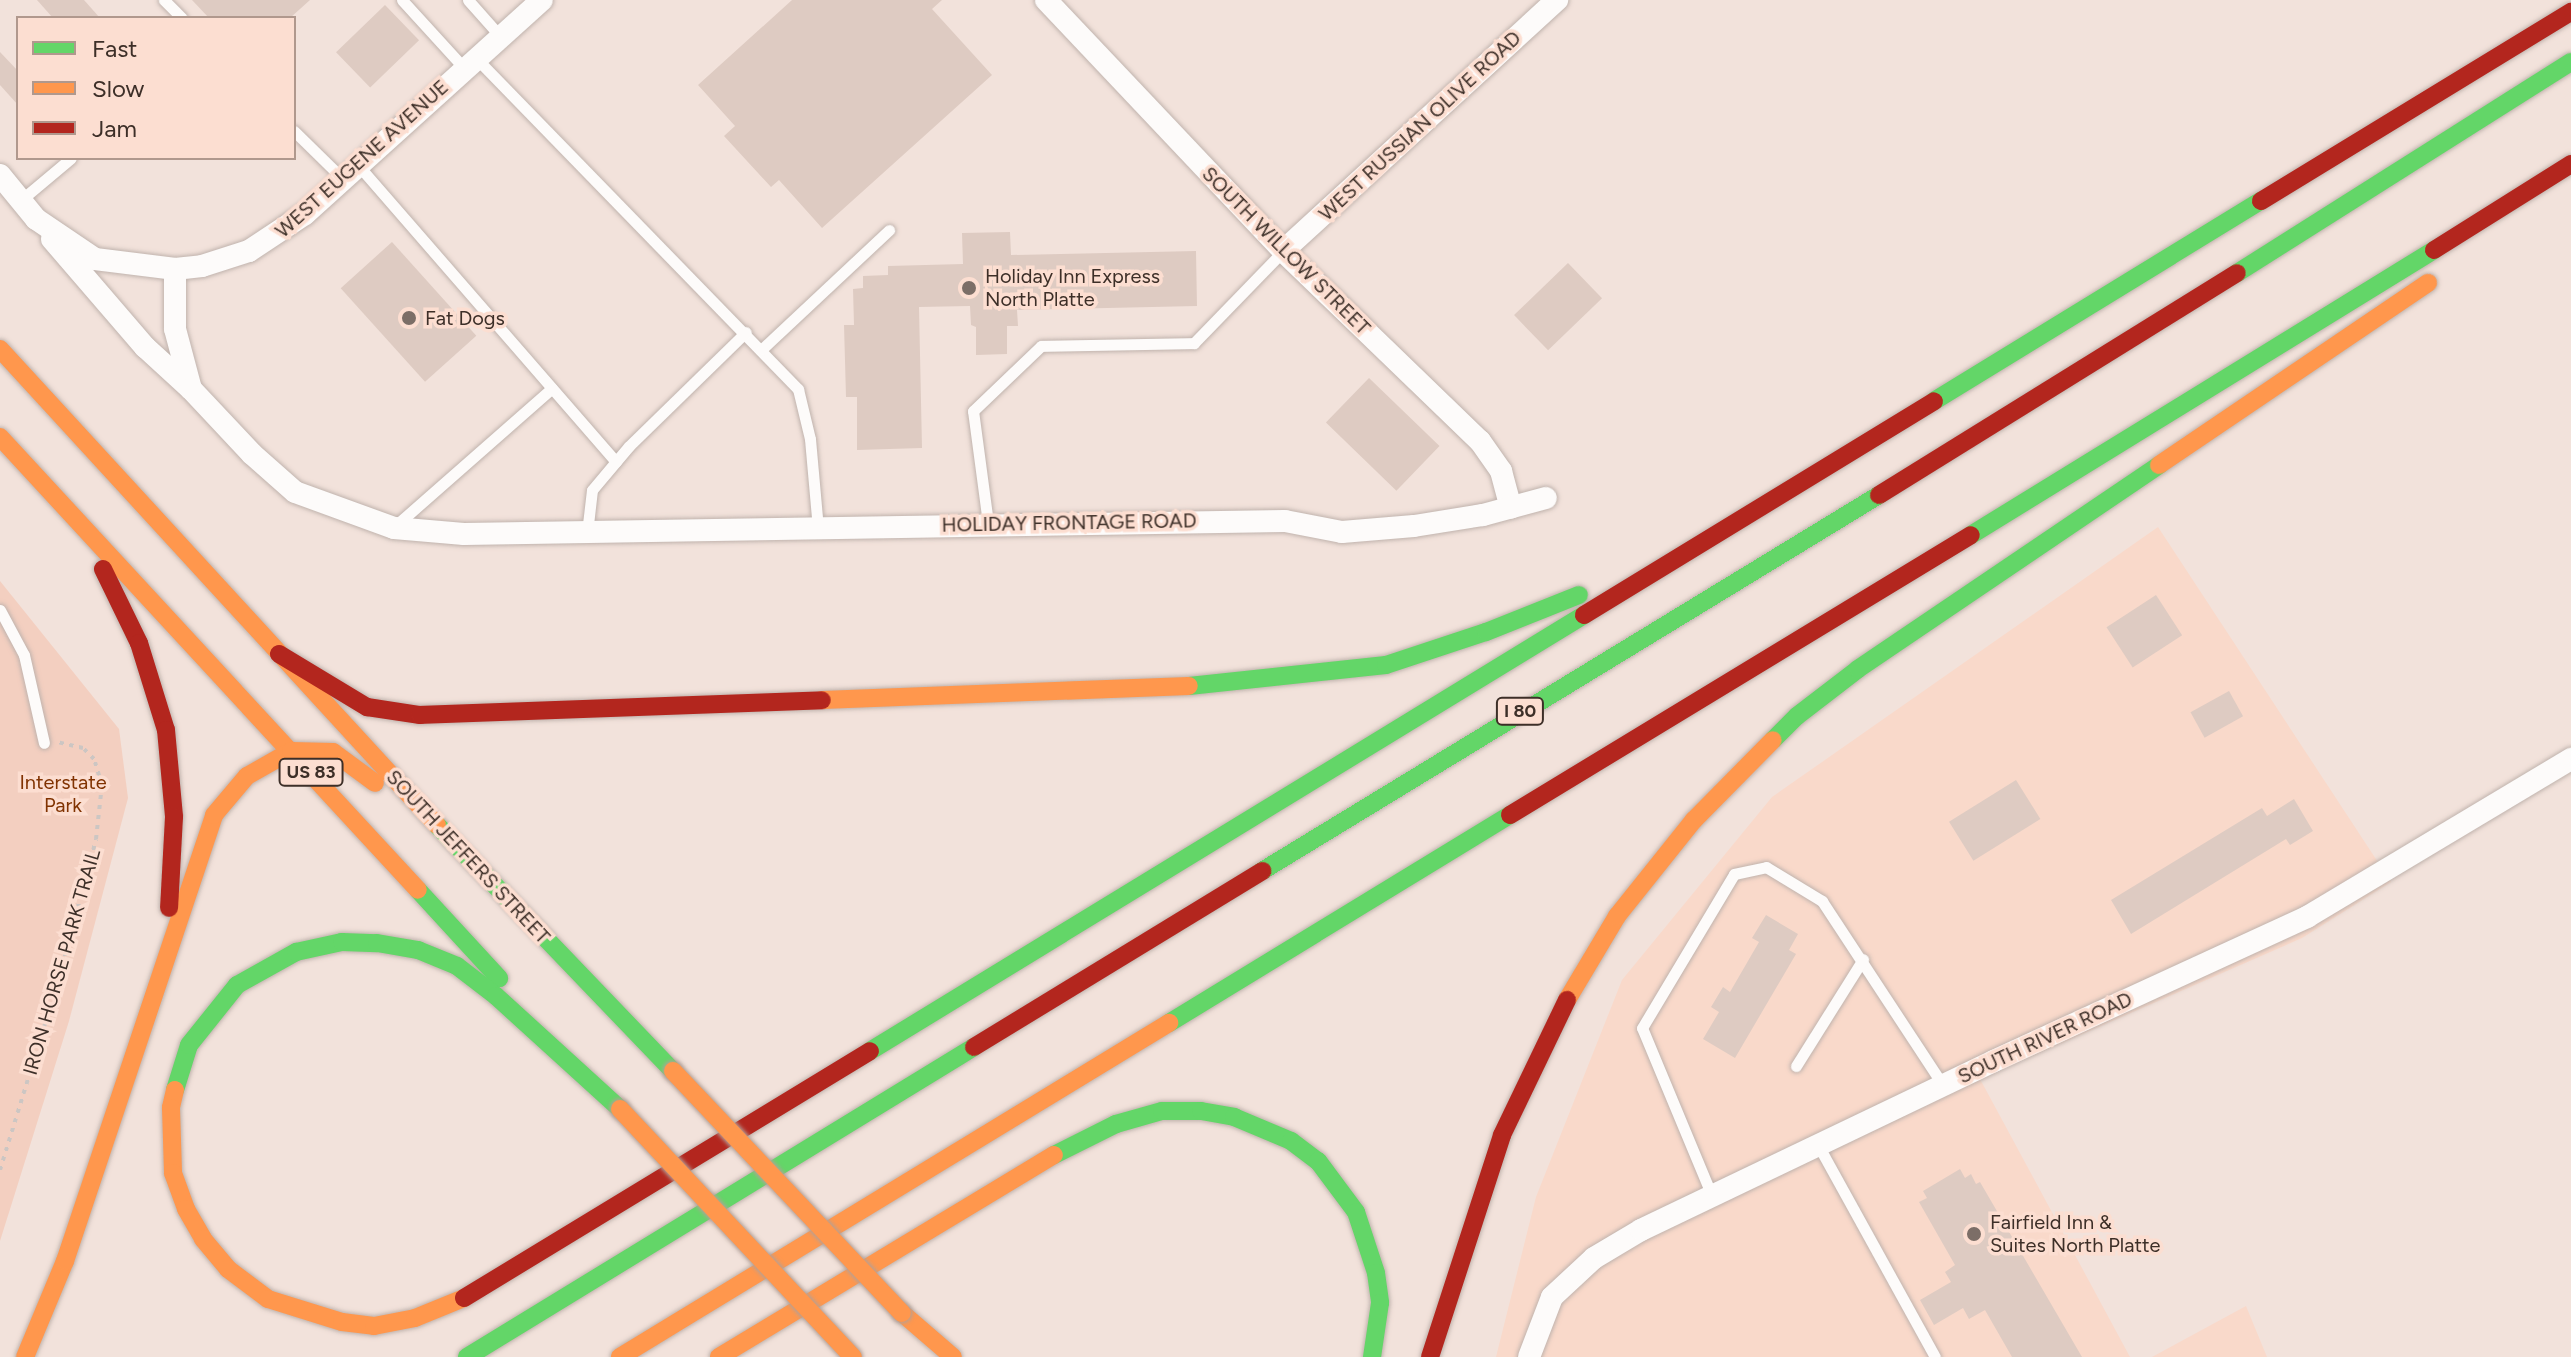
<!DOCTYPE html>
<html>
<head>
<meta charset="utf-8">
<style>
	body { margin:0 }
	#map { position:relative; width:2571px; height:1357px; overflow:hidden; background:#f2e2db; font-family:Figtree,sans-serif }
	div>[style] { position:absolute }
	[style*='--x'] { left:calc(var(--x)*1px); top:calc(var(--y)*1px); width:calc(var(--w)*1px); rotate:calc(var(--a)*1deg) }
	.built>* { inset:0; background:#f9d9ca }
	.green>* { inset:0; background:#f3cfc0 }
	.building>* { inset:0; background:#decbc2; transform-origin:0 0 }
	.path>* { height:4px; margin-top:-2px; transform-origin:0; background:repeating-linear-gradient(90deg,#ccc6c3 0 4px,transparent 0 10px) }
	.roads { filter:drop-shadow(0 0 2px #c0b3ad) drop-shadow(0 0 2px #c0b3ad) }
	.lane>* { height:11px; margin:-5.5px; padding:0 5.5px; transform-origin:5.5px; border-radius:5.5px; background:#fdfbfa }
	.street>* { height:22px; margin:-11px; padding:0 11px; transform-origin:11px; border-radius:11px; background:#fdfbfa }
	.fast>* { height:18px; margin:-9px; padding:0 9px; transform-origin:9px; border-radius:9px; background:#63d668 }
	.slow>* { height:18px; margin:-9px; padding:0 9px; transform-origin:9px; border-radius:9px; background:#ff974d }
	.jam>* { height:18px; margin:-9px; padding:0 9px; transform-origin:9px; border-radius:9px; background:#b3261e }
	.bridges { filter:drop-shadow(0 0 2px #b3a097) drop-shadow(0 0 2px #b3a097) }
	.slow-bridge>* { height:18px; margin:-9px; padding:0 9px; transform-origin:9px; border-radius:9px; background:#ff974d }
	.dots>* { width:22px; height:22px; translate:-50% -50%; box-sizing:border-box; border:4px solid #fcded1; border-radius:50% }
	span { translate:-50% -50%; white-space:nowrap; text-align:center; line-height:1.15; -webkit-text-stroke:7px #fcded1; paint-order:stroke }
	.shield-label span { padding:2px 6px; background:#fcded1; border:2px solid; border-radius:6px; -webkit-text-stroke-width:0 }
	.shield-label { font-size:18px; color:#3d2f28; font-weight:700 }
	.street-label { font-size:20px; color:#3d2f28 }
	.poi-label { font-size:20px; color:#3d2f28 }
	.left { translate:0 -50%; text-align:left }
	.park-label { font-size:20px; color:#813302 }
	.legend { position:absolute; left:16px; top:16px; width:280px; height:144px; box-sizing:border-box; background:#fcded1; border:2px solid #b0988d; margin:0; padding:10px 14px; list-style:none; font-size:24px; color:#3d2f28 }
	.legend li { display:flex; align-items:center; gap:16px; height:40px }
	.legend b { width:40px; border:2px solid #b0988d }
</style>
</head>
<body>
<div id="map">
	<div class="built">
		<i style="clip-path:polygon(2158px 527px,2391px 882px,2302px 938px,1980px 1079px,2130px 1357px,1496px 1357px,1536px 1197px,1622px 980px,1772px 797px)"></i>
		<i style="clip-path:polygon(2246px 1306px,2267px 1357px,2152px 1357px)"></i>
	</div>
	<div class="green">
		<i style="clip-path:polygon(0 581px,119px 729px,128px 798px,69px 1021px,0 1241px)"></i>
	</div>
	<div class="building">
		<i style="clip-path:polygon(37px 0,84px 0,100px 18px,53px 18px)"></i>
		<i style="clip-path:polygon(192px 0,310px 0,290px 18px,209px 18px)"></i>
		<i style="clip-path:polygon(792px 0,942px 0,932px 9px,992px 75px,822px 228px,779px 180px,771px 187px,724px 136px,735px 126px,698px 85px)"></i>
		<i style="left:385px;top:5px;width:49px;height:68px;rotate:46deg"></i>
		<i style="clip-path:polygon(0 52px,18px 71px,18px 105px,0 85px)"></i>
		<i style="clip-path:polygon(1010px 232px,1011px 255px,1196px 251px,1197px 306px,1017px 310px,1018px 326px,1007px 326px,1007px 354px,976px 355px,976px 327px,971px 325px,970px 306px,919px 307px,922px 448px,857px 450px,857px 397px,846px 397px,844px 325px,854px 325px,853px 289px,863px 288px,863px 276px,888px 275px,888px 266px,963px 264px,962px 233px)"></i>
		<i style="left:392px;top:242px;width:126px;height:69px;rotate:48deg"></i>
		<i style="left:1568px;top:263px;width:49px;height:75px;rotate:46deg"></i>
		<i style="left:1369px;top:378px;width:98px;height:62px;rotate:44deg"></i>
		<i style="left:2156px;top:595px;width:48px;height:59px;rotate:57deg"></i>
		<i style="left:2229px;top:691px;width:29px;height:44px;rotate:61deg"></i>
		<i style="left:2016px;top:780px;width:46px;height:79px;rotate:58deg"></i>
		<i style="clip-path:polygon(2294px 799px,2313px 831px,2290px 845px,2286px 839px,2131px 934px,2111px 900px,2262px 808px,2267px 816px)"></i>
		<i style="clip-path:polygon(1766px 915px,1798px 934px,1789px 950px,1796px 954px,1735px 1058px,1703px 1039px,1719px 1012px,1711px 1007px,1723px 987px,1730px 992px,1759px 942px,1752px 938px)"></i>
		<i style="clip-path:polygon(1960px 1169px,1965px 1178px,1971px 1174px,1976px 1184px,1980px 1182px,2082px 1357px,2012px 1357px,1985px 1310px,1969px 1319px,1963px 1308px,1934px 1325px,1920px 1300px,1951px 1282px,1945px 1272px,1955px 1265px,1919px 1202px,1927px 1198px,1923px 1191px)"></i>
	</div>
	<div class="path">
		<i style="--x:0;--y:1170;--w:194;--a:-72.9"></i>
		<i style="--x:57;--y:985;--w:151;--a:-75"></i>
		<i style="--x:96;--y:839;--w:54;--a:-83.7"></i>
		<i style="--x:102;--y:785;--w:27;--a:-107"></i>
		<i style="--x:94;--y:759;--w:16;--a:-135"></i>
		<i style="--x:83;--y:748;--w:26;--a:-167"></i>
	</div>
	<div class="roads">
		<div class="lane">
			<i style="--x:164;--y:0;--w:25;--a:45"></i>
			<i style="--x:402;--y:0;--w:92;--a:47.6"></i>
			<i style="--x:468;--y:0;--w:48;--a:48.4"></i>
			<i style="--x:476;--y:58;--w:462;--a:45.8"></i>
			<i style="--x:798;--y:389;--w:51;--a:76.5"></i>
			<i style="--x:810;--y:439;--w:89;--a:84.9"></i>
			<i style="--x:294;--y:131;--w:69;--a:44.4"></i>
			<i style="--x:358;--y:165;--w:393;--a:49"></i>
			<i style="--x:21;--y:200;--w:65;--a:-40"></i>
			<i style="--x:762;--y:349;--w:174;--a:-43.1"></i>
			<i style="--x:988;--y:523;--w:113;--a:-97.6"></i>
			<i style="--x:973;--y:411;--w:94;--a:-43.7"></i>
			<i style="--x:1041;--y:346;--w:153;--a:-1.1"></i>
			<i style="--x:1194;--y:343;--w:128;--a:-45.9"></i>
			<i style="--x:394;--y:527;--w:210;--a:-41.3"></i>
			<i style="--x:587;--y:533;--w:43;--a:-83.4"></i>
			<i style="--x:592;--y:490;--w:57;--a:-49.9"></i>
			<i style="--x:629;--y:446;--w:163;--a:-44.3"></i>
			<i style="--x:0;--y:610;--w:51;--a:61.9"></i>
			<i style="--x:24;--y:655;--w:90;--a:77.2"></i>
			<i style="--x:1796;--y:1066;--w:126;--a:-57.9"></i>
			<i style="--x:1818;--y:1145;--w:242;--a:61.1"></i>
			<i style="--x:1712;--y:1196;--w:182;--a:-112.6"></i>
			<i style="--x:1642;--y:1028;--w:179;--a:-59.1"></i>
			<i style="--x:1734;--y:874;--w:33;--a:-12"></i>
			<i style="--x:1766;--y:867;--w:66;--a:31.3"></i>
			<i style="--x:1822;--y:901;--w:220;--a:56.7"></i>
		</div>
		<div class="street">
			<i style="--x:1046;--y:0;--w:345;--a:46.6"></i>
			<i style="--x:1283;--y:251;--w:274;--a:44"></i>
			<i style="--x:1480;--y:441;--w:37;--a:55"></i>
			<i style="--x:1501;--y:471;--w:38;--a:75"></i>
			<i style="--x:0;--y:175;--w:57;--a:50.7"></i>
			<i style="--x:36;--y:219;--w:71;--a:34.1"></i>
			<i style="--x:95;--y:259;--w:81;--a:7.1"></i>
			<i style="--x:175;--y:269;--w:27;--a:-6"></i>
			<i style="--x:202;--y:266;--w:49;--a:-17.7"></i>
			<i style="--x:249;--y:251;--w:67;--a:-33.5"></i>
			<i style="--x:305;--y:214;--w:319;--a:-42.1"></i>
			<i style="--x:52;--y:239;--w:143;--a:49.3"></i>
			<i style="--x:145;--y:347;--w:62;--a:42.4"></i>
			<i style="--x:1283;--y:251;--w:372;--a:-42.5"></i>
			<i style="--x:175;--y:269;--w:60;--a:90"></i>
			<i style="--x:175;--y:329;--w:62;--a:75.1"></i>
			<i style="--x:191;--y:389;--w:89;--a:46.8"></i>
			<i style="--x:252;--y:454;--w:57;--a:41.5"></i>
			<i style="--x:295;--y:492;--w:105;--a:20"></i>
			<i style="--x:394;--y:528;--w:70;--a:4.9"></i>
			<i style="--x:464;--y:534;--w:821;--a:-0.91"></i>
			<i style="--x:1285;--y:521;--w:58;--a:10.9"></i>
			<i style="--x:1342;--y:532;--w:72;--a:-4.8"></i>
			<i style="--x:1414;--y:526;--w:70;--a:-9.1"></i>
			<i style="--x:1483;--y:515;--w:65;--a:-15.1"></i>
			<i style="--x:1529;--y:1357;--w:64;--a:-69"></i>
			<i style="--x:1552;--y:1297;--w:57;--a:-42.9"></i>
			<i style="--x:1594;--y:1258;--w:55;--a:-30.8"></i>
			<i style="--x:1641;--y:1230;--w:391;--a:-25.6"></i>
			<i style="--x:1994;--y:1061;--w:345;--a:-24.7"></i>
			<i style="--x:2307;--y:917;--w:308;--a:-30.9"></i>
		</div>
		<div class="fast">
			<i style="--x:2237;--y:273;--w:395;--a:-32.3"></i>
			<i style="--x:1934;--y:401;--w:383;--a:-31.5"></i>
			<i style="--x:1971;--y:535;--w:544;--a:-31.61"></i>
			<i style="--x:1189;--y:686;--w:198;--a:-6.1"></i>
			<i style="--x:1386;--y:665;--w:105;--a:-18.3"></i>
			<i style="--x:1486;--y:632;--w:100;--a:-21.7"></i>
			<i style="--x:1773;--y:740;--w:34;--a:-45"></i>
			<i style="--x:1797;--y:716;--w:77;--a:-37.6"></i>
			<i style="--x:1858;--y:669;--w:364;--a:-34.1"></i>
			<i style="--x:437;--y:825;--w:341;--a:46.2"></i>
			<i style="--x:1262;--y:871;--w:723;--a:-31.36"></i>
			<i style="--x:418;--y:890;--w:120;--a:47.4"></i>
			<i style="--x:1169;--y:1023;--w:399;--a:-31.4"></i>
			<i style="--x:870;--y:1051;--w:837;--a:-31.41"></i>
			<i style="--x:175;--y:1090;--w:47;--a:-72.7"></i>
			<i style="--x:189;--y:1045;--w:77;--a:-51.3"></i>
			<i style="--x:237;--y:985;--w:68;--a:-29.2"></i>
			<i style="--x:296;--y:952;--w:47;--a:-12.3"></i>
			<i style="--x:342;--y:942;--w:35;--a:2"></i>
			<i style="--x:377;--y:943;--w:42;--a:9.7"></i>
			<i style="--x:418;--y:950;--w:42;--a:22.3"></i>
			<i style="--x:457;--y:966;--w:49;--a:37.6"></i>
			<i style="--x:496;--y:996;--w:168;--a:42.3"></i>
			<i style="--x:1054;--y:1155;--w:69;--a:-26.6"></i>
			<i style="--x:1116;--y:1124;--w:48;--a:-15.8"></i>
			<i style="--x:1162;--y:1111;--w:39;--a:0"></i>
			<i style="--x:1201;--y:1111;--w:34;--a:10"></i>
			<i style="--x:1234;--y:1117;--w:62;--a:22.8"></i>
			<i style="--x:1291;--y:1141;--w:34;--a:37"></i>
			<i style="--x:1318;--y:1161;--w:64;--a:53.3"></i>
			<i style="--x:1356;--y:1212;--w:64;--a:71.8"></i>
			<i style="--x:1376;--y:1273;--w:30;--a:82"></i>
			<i style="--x:1380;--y:1303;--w:55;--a:98.4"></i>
			<i style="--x:467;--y:1357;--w:594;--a:-31.44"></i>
		</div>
		<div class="slow">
			<i style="--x:0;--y:349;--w:646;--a:47.45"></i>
			<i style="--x:0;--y:437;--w:616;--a:47.3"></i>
			<i style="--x:2159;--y:465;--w:325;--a:-34.1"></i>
			<i style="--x:822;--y:700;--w:367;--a:-2.2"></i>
			<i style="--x:1567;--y:1000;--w:98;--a:-59.2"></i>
			<i style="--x:1617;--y:916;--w:123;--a:-51.3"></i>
			<i style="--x:1694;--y:820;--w:112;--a:-45.4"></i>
			<i style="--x:175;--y:1090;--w:18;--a:103"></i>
			<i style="--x:171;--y:1108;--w:65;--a:88.2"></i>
			<i style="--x:173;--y:1173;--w:38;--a:70"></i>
			<i style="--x:186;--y:1209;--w:34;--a:60"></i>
			<i style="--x:203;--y:1239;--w:39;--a:50"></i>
			<i style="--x:228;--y:1269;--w:50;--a:36.9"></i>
			<i style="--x:268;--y:1299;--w:77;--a:17.3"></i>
			<i style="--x:342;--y:1322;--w:32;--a:7"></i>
			<i style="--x:374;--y:1326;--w:42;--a:-11"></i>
			<i style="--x:415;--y:1318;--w:53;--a:-22.2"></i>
			<i style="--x:902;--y:1313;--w:67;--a:40.8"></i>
			<i style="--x:25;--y:1357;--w:104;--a:-67.4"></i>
			<i style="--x:65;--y:1261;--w:470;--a:-71.5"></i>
			<i style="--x:214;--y:815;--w:51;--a:-49.8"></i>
			<i style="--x:247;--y:776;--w:51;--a:-29.6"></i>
			<i style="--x:291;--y:751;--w:42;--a:1.4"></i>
			<i style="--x:333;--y:752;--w:52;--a:36.4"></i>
			<i style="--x:620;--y:1357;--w:643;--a:-31.32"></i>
			<i style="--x:719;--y:1357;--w:391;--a:-31.1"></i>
		</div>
		<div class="jam">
			<i style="--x:2261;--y:201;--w:363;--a:-31.4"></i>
			<i style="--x:2434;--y:250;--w:162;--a:-32.1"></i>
			<i style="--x:1879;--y:495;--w:421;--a:-31.8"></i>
			<i style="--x:103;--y:569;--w:82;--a:64.1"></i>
			<i style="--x:139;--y:643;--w:91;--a:72.8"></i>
			<i style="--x:166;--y:730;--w:87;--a:84.7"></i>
			<i style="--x:174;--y:817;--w:91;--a:93.1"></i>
			<i style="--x:1584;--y:615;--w:410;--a:-31.4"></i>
			<i style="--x:279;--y:654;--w:103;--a:31.1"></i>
			<i style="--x:367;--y:707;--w:54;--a:8.6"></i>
			<i style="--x:420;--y:715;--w:402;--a:-2.1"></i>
			<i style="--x:1510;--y:815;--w:539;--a:-31.27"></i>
			<i style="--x:974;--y:1047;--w:338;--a:-31.4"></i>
			<i style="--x:464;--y:1298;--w:475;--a:-31.3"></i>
			<i style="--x:1430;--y:1357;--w:233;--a:-72"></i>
			<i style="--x:1502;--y:1135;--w:150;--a:-64.3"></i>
		</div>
	</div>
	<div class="bridges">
		<div class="slow-bridge">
			<i style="--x:673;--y:1071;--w:333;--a:46.6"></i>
			<i style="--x:620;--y:1109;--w:340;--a:46.8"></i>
		</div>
	</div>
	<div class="dots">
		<i style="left:969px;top:288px;background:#7c6e67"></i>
		<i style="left:409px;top:318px;background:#7c6e67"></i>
		<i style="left:1974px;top:1234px;background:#7c6e67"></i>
	</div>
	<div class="shield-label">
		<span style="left:1520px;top:711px">I 80</span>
		<span style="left:311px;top:772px">US 83</span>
	</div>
	<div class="street-label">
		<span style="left:1420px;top:126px;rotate:-43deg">WEST RUSSIAN OLIVE ROAD</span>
		<span style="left:362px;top:159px;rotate:-42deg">WEST EUGENE AVENUE</span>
		<span style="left:1286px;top:251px;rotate:45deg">SOUTH WILLOW STREET</span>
		<span style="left:1069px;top:523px;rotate:-1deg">HOLIDAY FRONTAGE ROAD</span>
		<span style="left:468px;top:857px;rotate:47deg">SOUTH JEFFERS STREET</span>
		<span style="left:62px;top:962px;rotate:-74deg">IRON HORSE PARK TRAIL</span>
		<span style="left:2045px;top:1038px;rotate:-25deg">SOUTH RIVER ROAD</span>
	</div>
	<div class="poi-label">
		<span class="left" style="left:985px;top:288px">Holiday Inn Express<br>North Platte</span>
		<span class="left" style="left:425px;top:318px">Fat Dogs</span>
		<span class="left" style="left:1990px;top:1234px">Fairfield Inn &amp;<br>Suites North Platte</span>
	</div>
	<div class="park-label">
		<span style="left:63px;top:794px">Interstate<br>Park</span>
	</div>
	<ul class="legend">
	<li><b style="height:10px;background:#63d668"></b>Fast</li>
	<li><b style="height:10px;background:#ff974d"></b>Slow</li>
	<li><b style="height:10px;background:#b3261e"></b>Jam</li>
	</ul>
</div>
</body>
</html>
